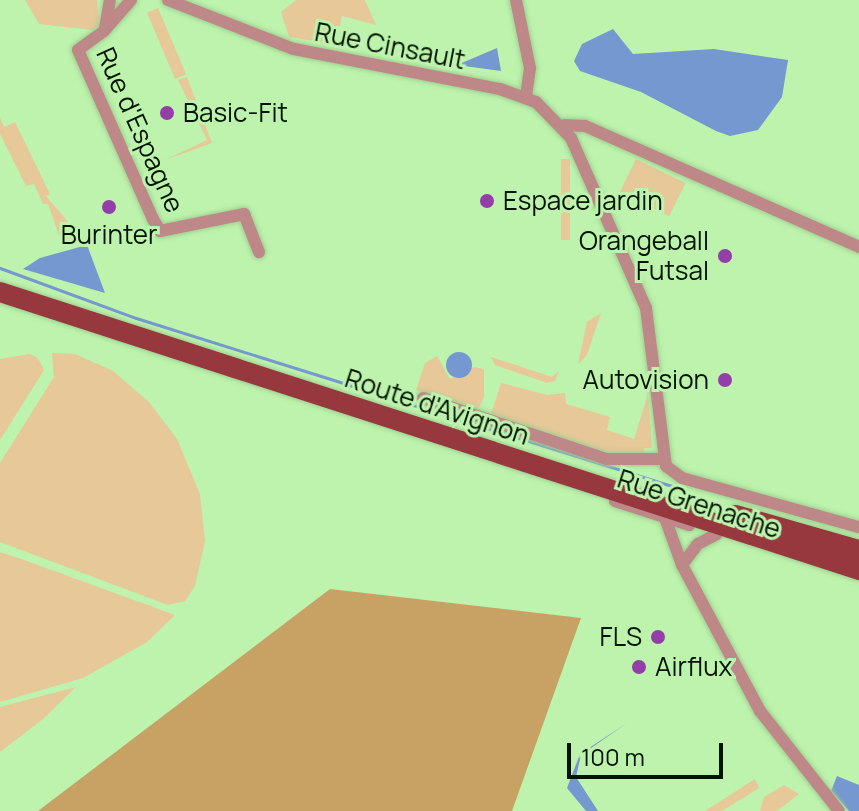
<!DOCTYPE html>
<html>
<head>
<meta charset="utf-8">
<style>
	body { margin:0 }
	#map { position:relative; width:859px; height:811px; overflow:hidden; background:#bdf3ad; font-family:Manrope,sans-serif }
	div>[style] { position:absolute }
	[style*='--x'] { left:calc(var(--x)*1px); top:calc(var(--y)*1px); width:calc(var(--w)*1px); rotate:calc(var(--a)*1deg) }
	.green>* { inset:0; background:#e7c898; transform-origin:0 0 }
	.forest>* { inset:0; background:#c7a264 }
	.water>* { inset:0; background:#7498cf }
	.round { border-radius:50% }
	.stream>* { height:3px; margin:-1.5px; padding:0 1.5px; transform-origin:1.5px; border-radius:1.5px; background:#7498cf }
	.roads { filter:drop-shadow(0 0 2px #9fcf91) drop-shadow(0 0 2px #9fcf91) }
	.street>* { height:12px; margin:-6px; padding:0 6px; transform-origin:6px; border-radius:6px; background:#bf8888 }
	.primary>* { height:20px; margin:-10px; padding:0 10px; transform-origin:10px; border-radius:10px; background:#97383f }
	.dots>* { width:22px; height:22px; translate:-50% -50%; box-sizing:border-box; border:4px solid #bdf3ad; border-radius:50% }
	span { translate:-50% -50%; white-space:nowrap; text-align:center; line-height:1.15; -webkit-text-stroke:6px #bdf3ad; paint-order:stroke }
	.street-label { font-size:26px; color:#021300 }
	.poi-label { font-size:26px; color:#021300 }
	.left { translate:0 -50%; text-align:left }
	.right { translate:-100% -50%; text-align:right }
	.scale { position:absolute; left:567px; top:743px; width:156px; height:36px; box-sizing:border-box; border:4px solid #021300; border-top:0; padding-left:10px; font-size:24px; line-height:28px; white-space:nowrap; color:#021300; -webkit-text-stroke:6px #bdf3ad; paint-order:stroke }
</style>
</head>
<body>
<div id="map">
	<div class="green">
		<i style="clip-path:polygon(25px 0,97px 0,100px 24px,93px 30px,39px 24px)"></i>
		<i style="clip-path:polygon(296px 0,365px 0,376px 25px,342px 16px,340px 26px,329px 26px,327px 38px,340px 45px,289px 37px,281px 12px)"></i>
		<i style="left:158px;top:8px;width:72px;height:12px;rotate:67deg"></i>
		<i style="clip-path:polygon(187px 77px,212px 143px,165px 160px,207px 140px,178px 80px)"></i>
		<i style="clip-path:polygon(0 118px,4px 127px,15px 122px,50px 194px,46px 196px,80px 236px,62px 244px,48px 204px,43px 204px,34px 184px,26px 186px,0 134px)"></i>
		<i style="left:561px;top:159px;width:9px;height:81px"></i>
		<i style="left:636px;top:159px;width:55px;height:37px;rotate:26deg"></i>
		<i style="clip-path:polygon(601px 313px,587px 355px,578px 364px,587px 322px)"></i>
		<i style="clip-path:polygon(52px 353px,75px 354px,113px 371px,149px 402px,177px 439px,200px 494px,205px 541px,195px 586px,185px 601px,168px 605px,0 542px,0 463px,54px 377px)"></i>
		<i style="clip-path:polygon(30px 354px,38px 358px,44px 370px,0 440px,0 359px)"></i>
		<i style="clip-path:polygon(437px 356px,450px 379px,474px 367px,484px 369px,484px 397px,477px 411px,416px 390px,425px 363px)"></i>
		<i style="clip-path:polygon(491px 357px,552px 377px,559px 371px,555px 381px,547px 383px,495px 365px)"></i>
		<i style="clip-path:polygon(501px 383px,547px 395px,565px 393px,566px 404px,610px 417px,607px 430px,634px 439px,648px 394px,652px 448px,644px 448px,644px 454px,605px 453px,502px 419px,491px 414px)"></i>
		<i style="clip-path:polygon(0 552px,24px 560px,175px 615px,147px 642px,83px 678px,0 702px)"></i>
		<i style="clip-path:polygon(76px 687px,43px 719px,0 752px,0 707px)"></i>
		<i style="clip-path:polygon(755px 779px,759px 788px,722px 811px,705px 811px)"></i>
		<i style="clip-path:polygon(784px 785px,799px 794px,777px 811px,760px 811px,764px 797px)"></i>
	</div>
	<div class="forest">
		<i style="clip-path:polygon(330px 589px,581px 618px,512px 811px,38px 811px)"></i>
	</div>
	<div class="water">
		<i style="clip-path:polygon(613px 29px,633px 54px,714px 49px,788px 60px,782px 97px,758px 130px,730px 136px,716px 131px,641px 92px,580px 71px,574px 61px,582px 44px)"></i>
		<i style="clip-path:polygon(497px 48px,501px 71px,457px 65px)"></i>
		<i style="clip-path:polygon(87px 245px,105px 293px,23px 269px,40px 258px)"></i>
		<i class="round" style="left:446px;top:352px;width:26px;height:26px"></i>
		<i style="clip-path:polygon(627px 723px,581px 755px,576px 777px,598px 811px,586px 811px,567px 788px,580px 754px)"></i>
		<i style="clip-path:polygon(837px 776px,859px 785px,859px 811px,849px 811px,831px 791px)"></i>
	</div>
	<div class="stream">
		<i style="--x:0;--y:268;--w:145;--a:20.2"></i>
		<i style="--x:136;--y:318;--w:565;--a:17.41"></i>
	</div>
	<div class="roads">
		<div class="street">
			<i style="--x:131;--y:0;--w:41;--a:131.1"></i>
			<i style="--x:104;--y:31;--w:32;--a:144"></i>
			<i style="--x:78;--y:50;--w:185;--a:66.1"></i>
			<i style="--x:153;--y:219;--w:14;--a:60"></i>
			<i style="--x:160;--y:231;--w:86;--a:-11.4"></i>
			<i style="--x:244;--y:214;--w:41;--a:68.5"></i>
			<i style="--x:168;--y:0;--w:135;--a:21.3"></i>
			<i style="--x:294;--y:49;--w:210;--a:11"></i>
			<i style="--x:500;--y:89;--w:38;--a:20"></i>
			<i style="--x:536;--y:102;--w:50;--a:45.8"></i>
			<i style="--x:571;--y:138;--w:186;--a:66.2"></i>
			<i style="--x:646;--y:308;--w:159;--a:82.8"></i>
			<i style="--x:666;--y:466;--w:20;--a:37"></i>
			<i style="--x:682;--y:478;--w:184;--a:15.5"></i>
			<i style="--x:516;--y:0;--w:69;--a:78.4"></i>
			<i style="--x:530;--y:68;--w:29;--a:98"></i>
			<i style="--x:105;--y:28;--w:28;--a:-80"></i>
			<i style="--x:564;--y:125;--w:21;--a:3"></i>
			<i style="--x:585;--y:126;--w:300;--a:23.8"></i>
			<i style="--x:423;--y:398;--w:193;--a:18.4"></i>
			<i style="--x:606;--y:459;--w:58;--a:0"></i>
			<i style="--x:615;--y:501;--w:78;--a:18"></i>
			<i style="--x:665;--y:518;--w:50;--a:70.1"></i>
			<i style="--x:682;--y:565;--w:166;--a:61.9"></i>
			<i style="--x:760;--y:711;--w:127;--a:51.7"></i>
			<i style="--x:682;--y:565;--w:26;--a:-53"></i>
			<i style="--x:698;--y:544;--w:21;--a:-28"></i>
		</div>
		<div class="primary">
			<i style="--x:0;--y:292;--w:903;--a:17.93"></i>
			<i style="--x:736;--y:515;--w:128;--a:15.9"></i>
		</div>
	</div>
	<div class="dots">
		<i style="left:167px;top:113px;background:#943eaa"></i>
		<i style="left:487px;top:201px;background:#943eaa"></i>
		<i style="left:109px;top:207px;background:#943eaa"></i>
		<i style="left:725px;top:256px;background:#943eaa"></i>
		<i style="left:725px;top:380px;background:#943eaa"></i>
		<i style="left:658px;top:637px;background:#943eaa"></i>
		<i style="left:639px;top:667px;background:#943eaa"></i>
	</div>
	<div class="street-label">
		<span style="left:390px;top:46px;rotate:11deg">Rue Cinsault</span>
		<span style="left:140px;top:130px;rotate:66deg">Rue d'Espagne</span>
		<span style="left:437px;top:407px;rotate:18deg">Route d'Avignon</span>
		<span style="left:699px;top:504px;rotate:18deg">Rue Grenache</span>
	</div>
	<div class="poi-label">
		<span class="left" style="left:183px;top:113px">Basic-Fit</span>
		<span class="left" style="left:503px;top:201px">Espace jardin</span>
		<span style="left:109px;top:235px">Burinter</span>
		<span class="right" style="left:709px;top:256px">Orangeball<br>Futsal</span>
		<span class="right" style="left:709px;top:380px">Autovision</span>
		<span class="right" style="left:642px;top:637px">FLS</span>
		<span class="left" style="left:655px;top:667px">Airflux</span>
	</div>
	<div class="scale">100 m</div>
</div>
</body>
</html>
